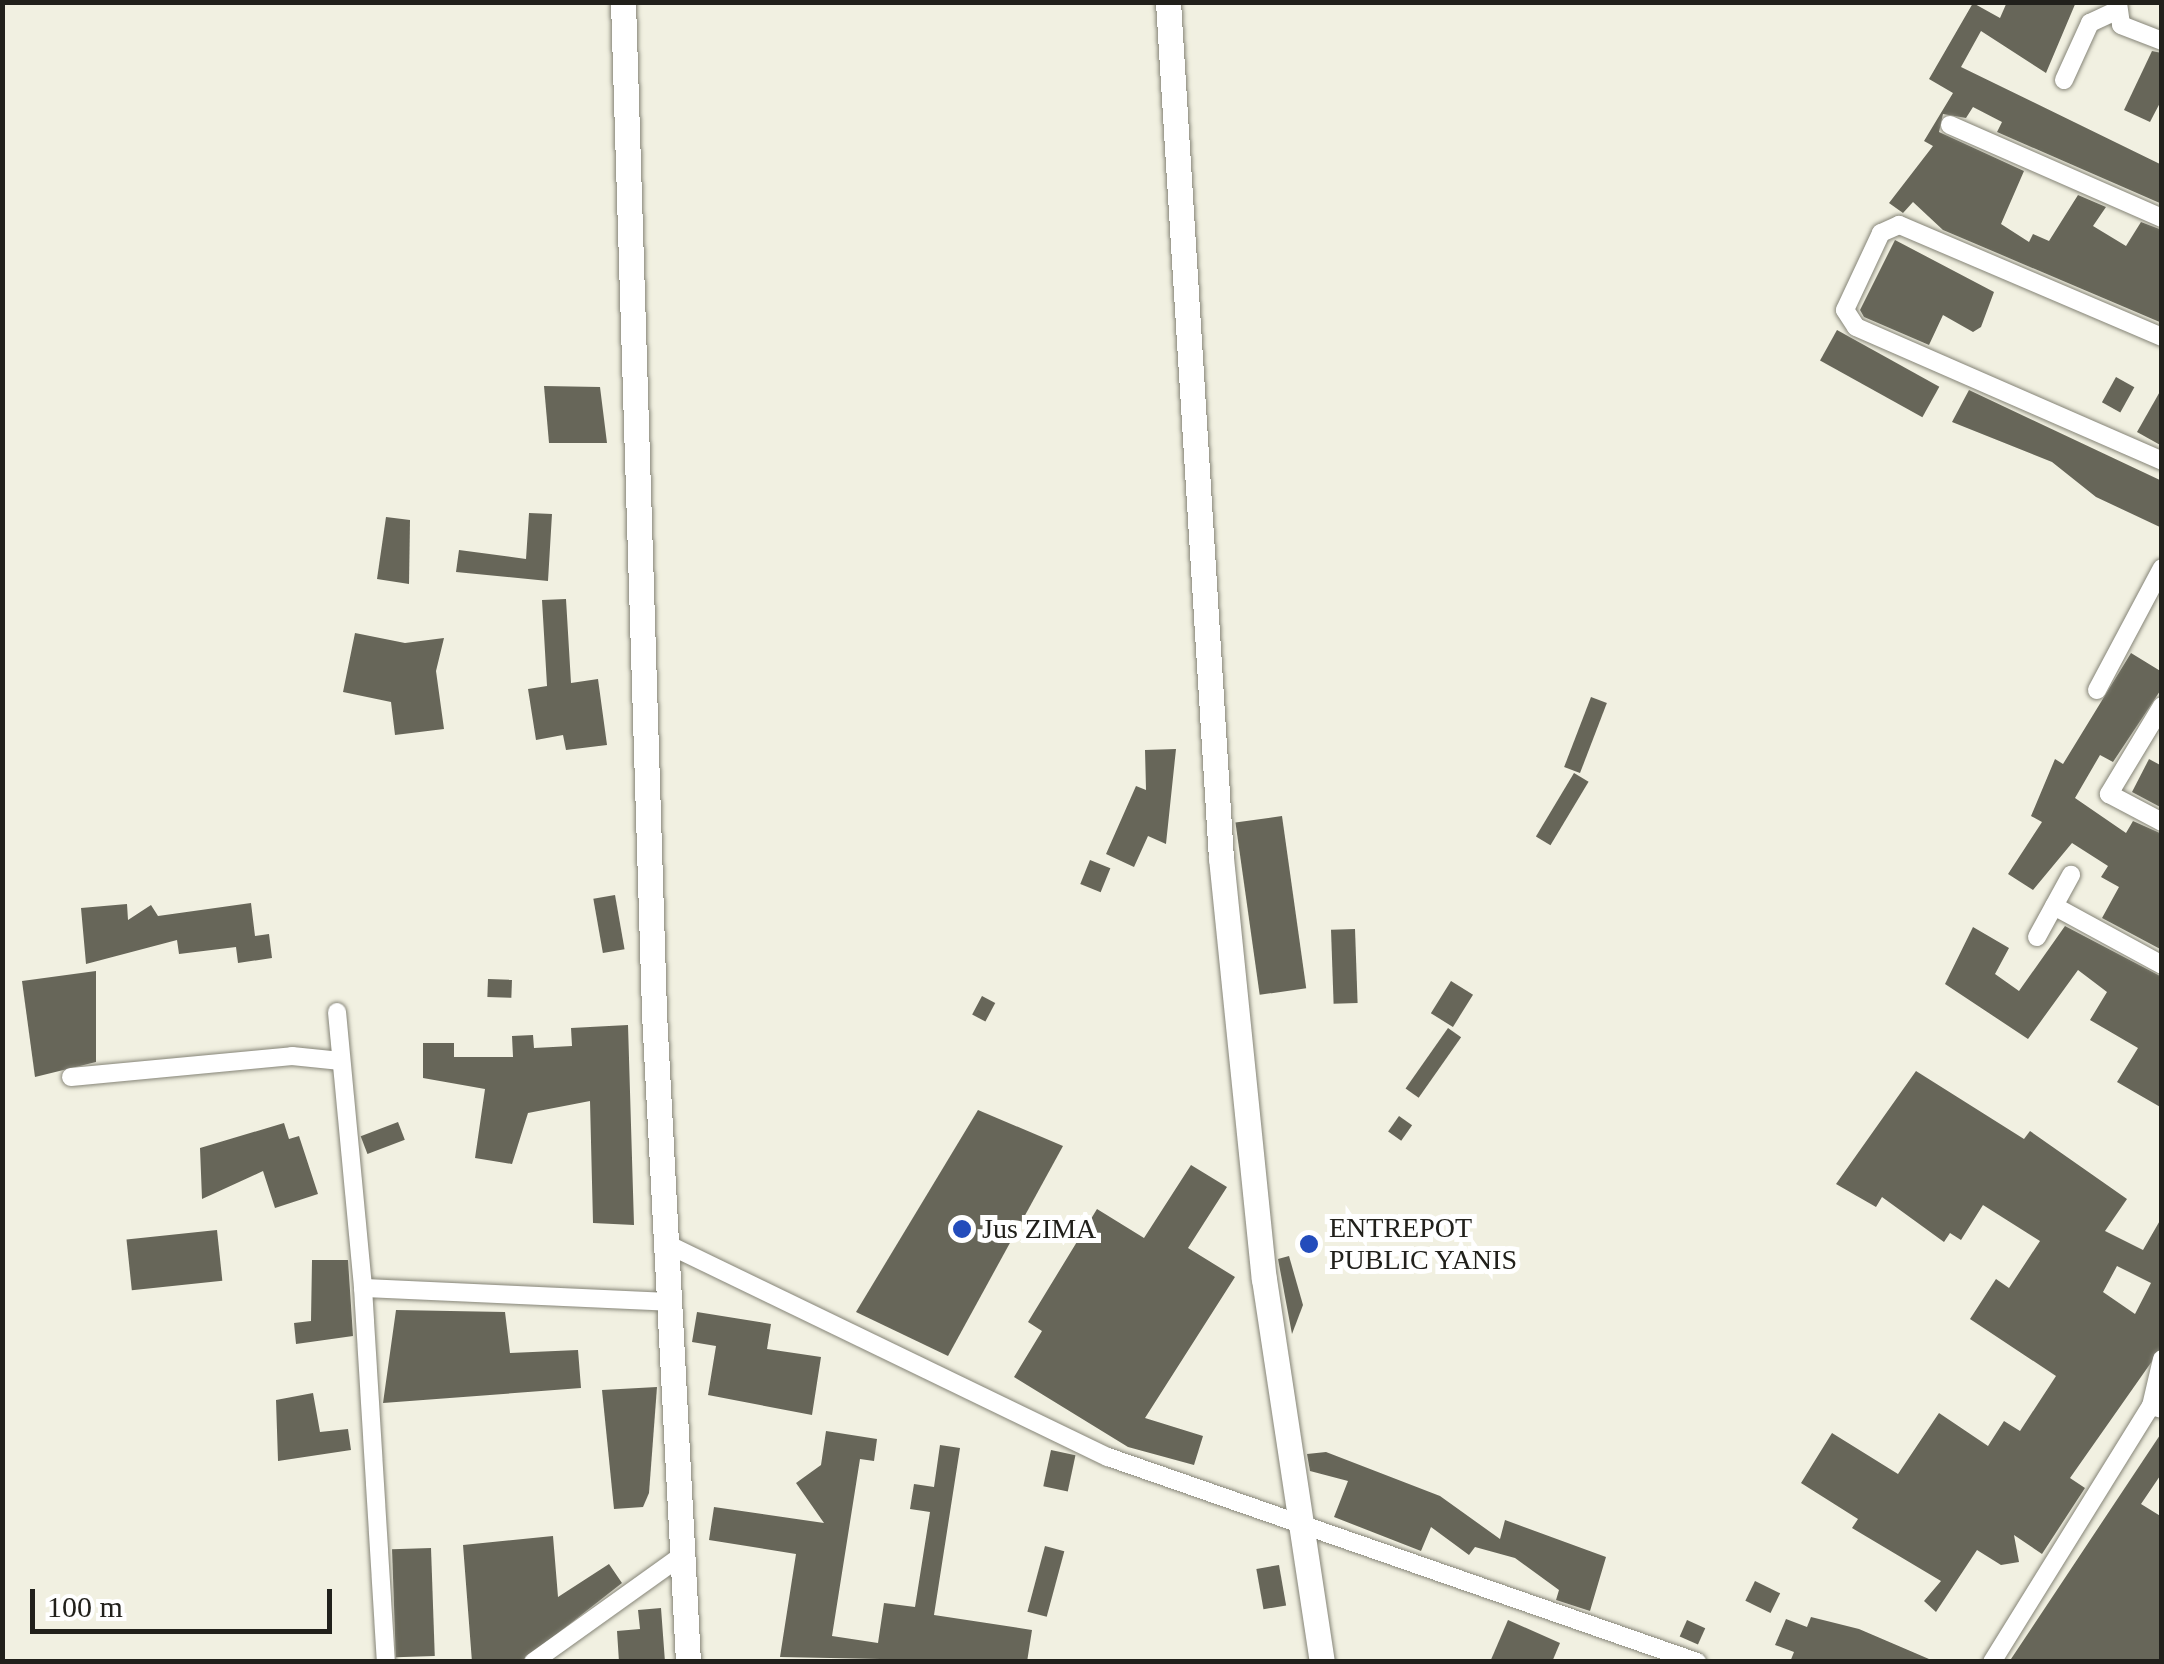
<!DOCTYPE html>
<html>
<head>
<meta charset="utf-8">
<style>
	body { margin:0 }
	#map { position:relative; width:2164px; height:1664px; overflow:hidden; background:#f1f0e1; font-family:Georgia,serif }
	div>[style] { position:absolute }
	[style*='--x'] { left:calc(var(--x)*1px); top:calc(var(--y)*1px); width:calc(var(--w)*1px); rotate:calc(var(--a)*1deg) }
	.building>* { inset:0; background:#676659; transform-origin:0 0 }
	.roads { filter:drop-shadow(0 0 2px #858477) drop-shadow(0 0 2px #858477) }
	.minor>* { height:18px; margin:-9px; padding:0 9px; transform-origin:9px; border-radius:9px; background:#fff }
	.secondary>* { height:25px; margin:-12.5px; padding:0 12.5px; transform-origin:12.5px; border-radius:12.5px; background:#fff }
	.dots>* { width:28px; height:28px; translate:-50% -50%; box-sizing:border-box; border:5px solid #fff; border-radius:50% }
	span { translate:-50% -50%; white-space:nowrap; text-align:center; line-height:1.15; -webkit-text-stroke:10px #fff; paint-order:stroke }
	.poi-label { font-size:28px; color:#21201b }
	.left { translate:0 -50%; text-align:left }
	.frame { position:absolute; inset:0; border:5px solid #21201b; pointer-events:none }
	.scale { position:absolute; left:30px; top:1589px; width:302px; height:45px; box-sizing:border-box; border:5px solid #21201b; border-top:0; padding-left:12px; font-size:30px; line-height:35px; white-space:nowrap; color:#21201b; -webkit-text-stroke:8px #fff; paint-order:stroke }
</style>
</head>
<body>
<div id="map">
	<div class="building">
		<i style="clip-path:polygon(2007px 2px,2076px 2px,2046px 73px,1981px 31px,1961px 67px,2162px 165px,2162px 204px,1997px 132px,2002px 122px,1973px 107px,1966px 118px,1943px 114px,1939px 132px,2024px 171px,2001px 224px,2029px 242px,2033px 234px,2049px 241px,2078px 195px,2106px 207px,2093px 226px,2126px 246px,2141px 222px,2162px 230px,2162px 323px,1943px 230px,1913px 202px,1903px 213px,1889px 203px,1933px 146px,1924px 141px,1953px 93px,1929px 79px,1973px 3px,2000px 18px)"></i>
		<i style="clip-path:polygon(2152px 51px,2162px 53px,2162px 99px,2150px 122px,2124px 110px)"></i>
		<i style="clip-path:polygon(1895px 240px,1994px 292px,1981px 327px,1973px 332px,1943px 315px,1929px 345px,1864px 317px,1860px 310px)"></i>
		<i style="left:1837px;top:330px;width:117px;height:35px;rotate:29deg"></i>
		<i style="left:2116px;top:377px;width:21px;height:29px;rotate:29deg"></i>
		<i style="clip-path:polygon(544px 386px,600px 387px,607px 443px,549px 443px)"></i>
		<i style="clip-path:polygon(2162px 388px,2162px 446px,2137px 432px)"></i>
		<i style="clip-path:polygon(1969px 390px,2162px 481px,2162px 528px,2096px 497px,2052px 462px,1952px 422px)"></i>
		<i style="clip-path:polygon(529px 513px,552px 514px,548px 581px,456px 572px,459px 550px,526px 559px)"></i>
		<i style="clip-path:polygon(386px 517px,410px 520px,409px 584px,377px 579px)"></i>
		<i style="clip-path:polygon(566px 599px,571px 683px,598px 679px,607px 745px,566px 750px,563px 735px,536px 740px,528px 689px,547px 686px,542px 600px)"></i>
		<i style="clip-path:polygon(355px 633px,405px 643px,444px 638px,436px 671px,444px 729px,395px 735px,391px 702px,343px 692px)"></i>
		<i style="clip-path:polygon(2131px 653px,2162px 672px,2162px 688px,2113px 762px,2100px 755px,2075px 798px,2126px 833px,2133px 821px,2162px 834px,2162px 950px,2102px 918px,2119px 887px,2101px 877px,2108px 866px,2072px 843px,2033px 890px,2008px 874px,2042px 822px,2031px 816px,2055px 759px,2063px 764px)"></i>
		<i style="left:1591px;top:697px;width:17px;height:75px;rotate:21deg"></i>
		<i style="clip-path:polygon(1176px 749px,1166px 844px,1148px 836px,1134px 867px,1106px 854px,1136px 786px,1146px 790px,1145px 750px)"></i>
		<i style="clip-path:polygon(2149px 759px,2162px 766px,2162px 808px,2132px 792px)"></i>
		<i style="left:1574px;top:773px;width:17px;height:74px;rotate:31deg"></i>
		<i style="left:1282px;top:816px;width:174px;height:47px;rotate:82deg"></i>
		<i style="left:1090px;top:860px;width:22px;height:26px;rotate:22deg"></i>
		<i style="left:615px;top:895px;width:55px;height:22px;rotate:80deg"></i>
		<i style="clip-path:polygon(251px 903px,255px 936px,269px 934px,272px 958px,238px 963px,236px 947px,179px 954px,177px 940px,86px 964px,81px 908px,127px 904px,128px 920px,151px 905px,158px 916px)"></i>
		<i style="clip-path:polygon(2065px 926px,2162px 977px,2162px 1108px,2117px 1082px,2138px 1048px,2090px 1020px,2107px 992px,2078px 970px,2028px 1039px,1945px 984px,1973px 927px,2009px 948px,1995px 974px,2019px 991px)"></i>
		<i style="left:1355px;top:929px;width:74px;height:24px;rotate:88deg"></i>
		<i style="clip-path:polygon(96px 971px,96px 1062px,35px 1077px,22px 981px)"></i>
		<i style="left:488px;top:979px;width:24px;height:18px;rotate:2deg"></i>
		<i style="left:1451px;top:981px;width:26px;height:38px;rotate:32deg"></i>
		<i style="left:982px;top:996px;width:15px;height:21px;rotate:28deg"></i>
		<i style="clip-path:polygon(628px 1025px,634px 1225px,593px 1223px,590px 1101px,528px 1113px,512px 1164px,475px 1158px,485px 1089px,423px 1078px,423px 1043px,454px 1043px,454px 1057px,513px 1057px,512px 1036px,533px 1035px,534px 1048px,572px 1046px,571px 1028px)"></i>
		<i style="left:1448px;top:1028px;width:16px;height:74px;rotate:35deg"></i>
		<i style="clip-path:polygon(evenodd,1916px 1071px,2024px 1139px,2030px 1131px,2127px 1199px,2105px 1231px,2143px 1250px,2162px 1217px,2162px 1347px,2070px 1478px,2085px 1488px,2042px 1554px,2014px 1535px,2019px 1562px,2001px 1565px,1977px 1550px,1936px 1612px,1924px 1601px,1941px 1581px,1852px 1528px,1858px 1519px,1801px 1483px,1832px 1433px,1898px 1474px,1939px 1413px,1988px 1446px,2004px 1421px,2020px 1431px,2056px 1376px,1970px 1319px,1996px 1279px,2009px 1288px,2040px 1241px,1983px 1205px,1961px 1240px,1950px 1233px,1944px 1242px,1882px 1197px,1876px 1207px,1836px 1184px,1916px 1071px,2117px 1266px,2151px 1283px,2135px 1314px,2103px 1292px,2117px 1266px)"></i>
		<i style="clip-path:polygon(978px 1110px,1063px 1146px,948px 1356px,856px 1312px)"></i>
		<i style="left:1399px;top:1116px;width:16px;height:19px;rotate:35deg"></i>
		<i style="left:398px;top:1122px;width:19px;height:40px;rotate:69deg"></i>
		<i style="clip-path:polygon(284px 1123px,289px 1139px,299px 1136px,318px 1194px,275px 1208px,263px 1171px,202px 1199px,200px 1148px)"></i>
		<i style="clip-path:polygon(1191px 1165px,1227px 1187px,1188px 1248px,1235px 1277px,1145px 1418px,1203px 1436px,1194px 1465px,1128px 1447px,1014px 1377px,1042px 1331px,1028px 1322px,1097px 1209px,1144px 1238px)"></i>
		<i style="left:217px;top:1230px;width:51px;height:91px;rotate:84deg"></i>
		<i style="clip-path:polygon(1289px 1256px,1303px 1305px,1292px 1334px,1278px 1259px)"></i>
		<i style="clip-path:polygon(312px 1260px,348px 1260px,353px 1336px,296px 1344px,294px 1323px,311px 1321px)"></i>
		<i style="clip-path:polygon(396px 1310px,505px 1312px,510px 1353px,578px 1350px,581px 1388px,383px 1403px)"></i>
		<i style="clip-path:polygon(697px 1312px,771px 1324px,767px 1349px,821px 1357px,812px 1415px,708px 1395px,716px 1346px,692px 1342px)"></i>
		<i style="clip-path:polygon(657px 1387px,649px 1493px,643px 1507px,614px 1509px,602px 1390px)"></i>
		<i style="clip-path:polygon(313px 1393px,320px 1432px,348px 1429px,351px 1450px,278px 1461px,276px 1400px)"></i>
		<i style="clip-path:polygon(826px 1431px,877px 1439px,874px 1461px,860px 1459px,832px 1636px,878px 1643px,884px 1603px,915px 1607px,930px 1512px,910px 1509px,914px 1484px,934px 1487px,940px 1445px,960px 1448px,934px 1615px,1032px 1630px,1027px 1662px,780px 1657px,796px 1554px,709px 1540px,714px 1507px,824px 1523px,796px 1483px,821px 1465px)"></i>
		<i style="clip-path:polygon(2162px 1432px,2162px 1473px,2141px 1504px,2162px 1517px,2162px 1662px,2009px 1662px)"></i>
		<i style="left:1051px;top:1450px;width:25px;height:37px;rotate:12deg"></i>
		<i style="clip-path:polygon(1326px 1452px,1440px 1496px,1500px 1539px,1505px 1520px,1606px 1557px,1590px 1611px,1556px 1600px,1559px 1590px,1515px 1558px,1475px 1547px,1469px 1555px,1431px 1527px,1421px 1551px,1334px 1517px,1348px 1481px,1310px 1471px,1307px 1454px)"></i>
		<i style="clip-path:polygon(553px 1536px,558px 1597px,609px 1564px,622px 1583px,521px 1662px,472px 1662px,463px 1545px)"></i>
		<i style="left:1045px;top:1546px;width:20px;height:68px;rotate:15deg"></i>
		<i style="left:431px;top:1548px;width:108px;height:39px;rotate:88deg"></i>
		<i style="left:1279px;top:1565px;width:41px;height:23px;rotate:80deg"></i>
		<i style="left:1755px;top:1581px;width:28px;height:22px;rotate:26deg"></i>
		<i style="clip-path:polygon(661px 1608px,665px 1662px,619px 1662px,617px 1631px,640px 1629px,638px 1610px)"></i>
		<i style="clip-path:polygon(1811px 1617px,1859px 1629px,1936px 1662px,1790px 1662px,1794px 1652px,1775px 1645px,1786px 1619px,1807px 1627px)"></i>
		<i style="clip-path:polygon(1508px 1620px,1560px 1643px,1552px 1662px,1490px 1662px)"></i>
		<i style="left:1687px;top:1620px;width:20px;height:18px;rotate:24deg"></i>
	</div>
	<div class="roads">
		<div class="minor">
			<i style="--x:2118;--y:3;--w:22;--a:82"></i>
			<i style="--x:2121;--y:25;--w:44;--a:21.3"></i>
			<i style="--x:2064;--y:80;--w:63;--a:-65.5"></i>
			<i style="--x:2090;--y:23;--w:26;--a:-25"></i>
			<i style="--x:1950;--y:125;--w:232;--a:23.7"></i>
			<i style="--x:2162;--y:337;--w:286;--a:-156.9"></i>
			<i style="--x:1899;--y:225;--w:20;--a:156"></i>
			<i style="--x:1881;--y:233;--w:85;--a:115.1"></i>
			<i style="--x:1845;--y:310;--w:20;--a:57"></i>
			<i style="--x:1856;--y:327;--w:334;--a:23.6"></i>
			<i style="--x:2097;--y:690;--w:138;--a:-62"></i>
			<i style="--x:2162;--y:706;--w:103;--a:121.1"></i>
			<i style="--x:2109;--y:794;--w:60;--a:27.8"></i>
			<i style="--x:2054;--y:906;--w:123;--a:28.6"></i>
			<i style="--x:2037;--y:937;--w:71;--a:-61.3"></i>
			<i style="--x:337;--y:1012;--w:277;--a:84.6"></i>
			<i style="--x:363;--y:1288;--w:308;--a:2.6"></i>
			<i style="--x:71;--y:1077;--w:222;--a:-5.4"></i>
			<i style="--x:292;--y:1056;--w:49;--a:5.8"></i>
			<i style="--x:669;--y:1245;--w:488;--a:25.8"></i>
			<i style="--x:1108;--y:1457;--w:624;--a:19.19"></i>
			<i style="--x:363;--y:1288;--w:375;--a:86.5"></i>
			<i style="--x:2151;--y:1406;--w:48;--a:-76.8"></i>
			<i style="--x:533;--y:1662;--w:182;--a:-35.6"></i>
			<i style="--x:1992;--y:1662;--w:301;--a:-58.2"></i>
			<i style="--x:2151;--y:1406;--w:11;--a:15"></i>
		</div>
		<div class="secondary">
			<i style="--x:623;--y:2;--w:1011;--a:88.24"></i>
			<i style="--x:654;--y:1013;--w:650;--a:87"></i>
			<i style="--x:1168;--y:2;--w:858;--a:86.46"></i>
			<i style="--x:1221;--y:858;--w:423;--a:84.2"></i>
			<i style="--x:1264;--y:1279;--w:387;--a:81.4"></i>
		</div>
	</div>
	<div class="dots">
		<i style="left:962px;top:1229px;background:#234cbb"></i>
		<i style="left:1309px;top:1244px;background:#234cbb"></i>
	</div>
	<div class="poi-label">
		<span class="left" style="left:1329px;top:1244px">ENTREPOT<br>PUBLIC YANIS</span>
		<span class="left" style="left:982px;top:1229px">Jus ZIMA</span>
	</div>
	<div class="frame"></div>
	<div class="scale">100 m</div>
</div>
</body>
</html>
